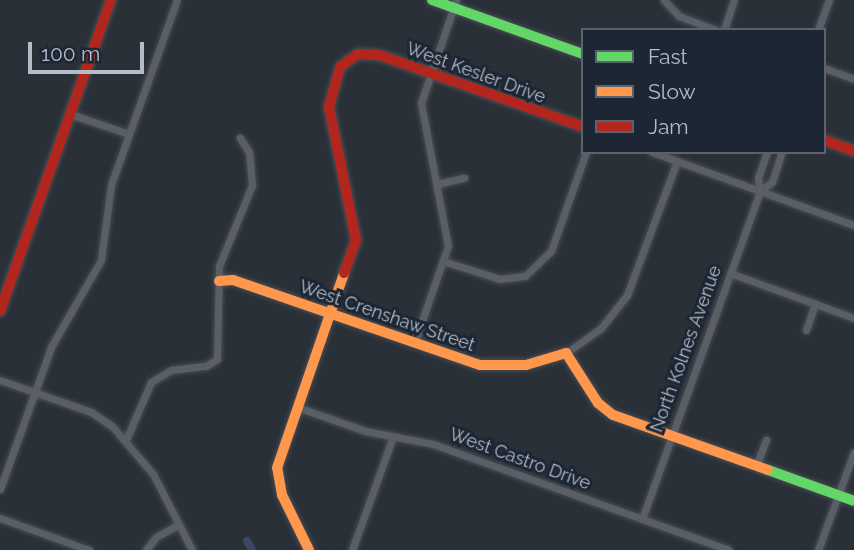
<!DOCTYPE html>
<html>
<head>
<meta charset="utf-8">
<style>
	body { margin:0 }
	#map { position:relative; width:854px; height:550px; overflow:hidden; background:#2a3038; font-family:Raleway,sans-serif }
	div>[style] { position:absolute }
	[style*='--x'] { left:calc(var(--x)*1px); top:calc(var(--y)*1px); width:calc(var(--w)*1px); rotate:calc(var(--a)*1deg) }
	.canal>* { height:8px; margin:-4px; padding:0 4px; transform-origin:4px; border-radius:4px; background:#384963 }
	.roads { filter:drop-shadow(0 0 2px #484c53) drop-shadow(0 0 2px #484c53) }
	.street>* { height:7px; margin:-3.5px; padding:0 3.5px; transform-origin:3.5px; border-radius:3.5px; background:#5a5e66 }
	.fast>* { height:10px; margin:-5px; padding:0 5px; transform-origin:5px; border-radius:5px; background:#63d668 }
	.slow>* { height:10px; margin:-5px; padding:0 5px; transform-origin:5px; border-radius:5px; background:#ff974d }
	.jam>* { height:10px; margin:-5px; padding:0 5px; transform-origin:5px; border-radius:5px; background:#b3261e }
	span { translate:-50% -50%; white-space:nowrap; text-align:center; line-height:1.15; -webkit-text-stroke:6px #1d2633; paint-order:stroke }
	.street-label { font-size:18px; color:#b4bcc9 }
	.legend { position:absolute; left:581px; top:28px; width:245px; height:126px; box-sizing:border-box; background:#1d2633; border:2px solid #59626f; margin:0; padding:9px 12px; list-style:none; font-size:21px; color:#b4bcc9 }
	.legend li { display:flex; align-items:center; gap:14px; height:35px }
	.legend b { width:35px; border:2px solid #59626f }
	.scale { position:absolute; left:28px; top:42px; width:116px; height:32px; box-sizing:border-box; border:4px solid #b4bcc9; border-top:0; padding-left:9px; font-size:21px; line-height:24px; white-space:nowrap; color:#b4bcc9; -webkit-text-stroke:5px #1d2633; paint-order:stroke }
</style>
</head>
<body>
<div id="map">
	<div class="canal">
		<i style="--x:247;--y:541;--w:10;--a:61"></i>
	</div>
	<div class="roads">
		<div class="street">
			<i style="--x:664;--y:0;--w:22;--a:47"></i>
			<i style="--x:679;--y:16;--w:40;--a:21"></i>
			<i style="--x:724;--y:30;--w:32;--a:-72"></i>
			<i style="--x:818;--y:30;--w:32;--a:-70"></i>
			<i style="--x:824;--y:68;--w:32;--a:20"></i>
			<i style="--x:70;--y:114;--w:62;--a:18.7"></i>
			<i style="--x:652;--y:152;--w:215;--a:19.9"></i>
			<i style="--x:437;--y:184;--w:28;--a:-13"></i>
			<i style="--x:760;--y:191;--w:15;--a:-37"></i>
			<i style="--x:772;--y:182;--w:32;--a:-72"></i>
			<i style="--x:443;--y:261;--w:60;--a:17.5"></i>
			<i style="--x:500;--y:279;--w:25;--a:-7"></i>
			<i style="--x:525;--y:276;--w:36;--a:-44"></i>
			<i style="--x:551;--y:251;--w:105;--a:-70.5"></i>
			<i style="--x:730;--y:273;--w:132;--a:19.9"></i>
			<i style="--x:806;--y:330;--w:28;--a:-71"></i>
			<i style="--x:414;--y:344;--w:104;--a:-70.9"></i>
			<i style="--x:448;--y:246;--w:146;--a:-100.7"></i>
			<i style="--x:421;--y:103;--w:109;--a:-71.2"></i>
			<i style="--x:566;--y:353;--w:43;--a:-35.5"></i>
			<i style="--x:601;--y:328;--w:42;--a:-51.8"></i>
			<i style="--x:627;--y:295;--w:143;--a:-69.5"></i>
			<i style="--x:0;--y:380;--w:96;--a:19.4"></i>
			<i style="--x:91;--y:412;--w:25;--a:34"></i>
			<i style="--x:112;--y:426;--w:63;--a:49.5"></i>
			<i style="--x:153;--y:474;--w:85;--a:62.8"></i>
			<i style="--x:297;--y:407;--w:72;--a:19.4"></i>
			<i style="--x:365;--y:431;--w:69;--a:10.8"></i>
			<i style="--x:433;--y:444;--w:314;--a:19.7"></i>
			<i style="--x:126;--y:440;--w:63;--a:-66.7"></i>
			<i style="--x:151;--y:382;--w:23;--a:-31"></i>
			<i style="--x:171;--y:370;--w:35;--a:-7"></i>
			<i style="--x:206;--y:366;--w:13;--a:-32"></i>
			<i style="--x:217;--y:359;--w:93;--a:-88.8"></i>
			<i style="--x:219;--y:266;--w:87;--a:-67.8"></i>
			<i style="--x:252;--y:185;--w:33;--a:-95"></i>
			<i style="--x:249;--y:152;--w:17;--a:-123"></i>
			<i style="--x:756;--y:466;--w:28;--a:-69"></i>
			<i style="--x:0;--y:489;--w:151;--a:-70.2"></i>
			<i style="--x:51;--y:347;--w:100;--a:-60.1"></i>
			<i style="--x:101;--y:260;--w:76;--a:-82.4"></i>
			<i style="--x:111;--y:185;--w:196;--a:-70.4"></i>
			<i style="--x:0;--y:518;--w:95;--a:19.8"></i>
			<i style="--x:642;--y:519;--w:349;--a:-70.2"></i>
			<i style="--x:760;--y:191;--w:13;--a:-99"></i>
			<i style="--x:758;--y:178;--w:28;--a:-71"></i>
			<i style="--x:146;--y:550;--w:16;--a:-52"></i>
			<i style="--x:156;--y:537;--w:26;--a:-29"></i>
			<i style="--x:352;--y:550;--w:120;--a:-70.1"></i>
			<i style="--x:818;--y:550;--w:104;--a:-69.8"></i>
		</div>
		<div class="fast">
			<i style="--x:432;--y:0;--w:160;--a:19.7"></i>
			<i style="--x:768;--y:470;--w:91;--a:19.8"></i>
		</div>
		<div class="slow">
			<i style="--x:219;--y:281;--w:14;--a:-4"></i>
			<i style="--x:233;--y:280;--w:261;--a:19"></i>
			<i style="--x:480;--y:365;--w:46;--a:0"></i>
			<i style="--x:526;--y:365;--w:42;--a:-16.7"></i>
			<i style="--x:566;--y:353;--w:59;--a:57.4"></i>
			<i style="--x:598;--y:403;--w:19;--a:39"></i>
			<i style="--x:613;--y:415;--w:164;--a:19.5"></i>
			<i style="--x:309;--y:550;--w:61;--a:-116.1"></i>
			<i style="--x:282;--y:495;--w:27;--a:-100"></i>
			<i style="--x:277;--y:468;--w:206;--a:-71"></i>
		</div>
		<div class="jam">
			<i style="--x:824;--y:140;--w:32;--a:20"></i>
			<i style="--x:344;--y:273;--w:35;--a:-70"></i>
			<i style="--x:356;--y:240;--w:136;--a:-101.5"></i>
			<i style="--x:329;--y:107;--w:41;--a:-74.6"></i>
			<i style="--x:340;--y:67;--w:22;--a:-36"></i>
			<i style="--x:358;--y:54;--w:21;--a:3"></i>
			<i style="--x:379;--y:55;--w:216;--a:19.4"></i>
			<i style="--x:0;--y:311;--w:330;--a:-70.4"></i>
		</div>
	</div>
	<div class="street-label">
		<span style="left:476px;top:73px;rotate:20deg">West Kesler Drive</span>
		<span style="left:387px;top:316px;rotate:19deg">West Crenshaw Street</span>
		<span style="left:686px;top:349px;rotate:-70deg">North Kolnes Avenue</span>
		<span style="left:520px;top:459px;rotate:20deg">West Castro Drive</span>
	</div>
	<ul class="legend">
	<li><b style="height:9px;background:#63d668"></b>Fast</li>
	<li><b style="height:9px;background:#ff974d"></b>Slow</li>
	<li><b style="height:9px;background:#b3261e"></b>Jam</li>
	</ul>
	<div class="scale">100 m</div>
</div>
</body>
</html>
